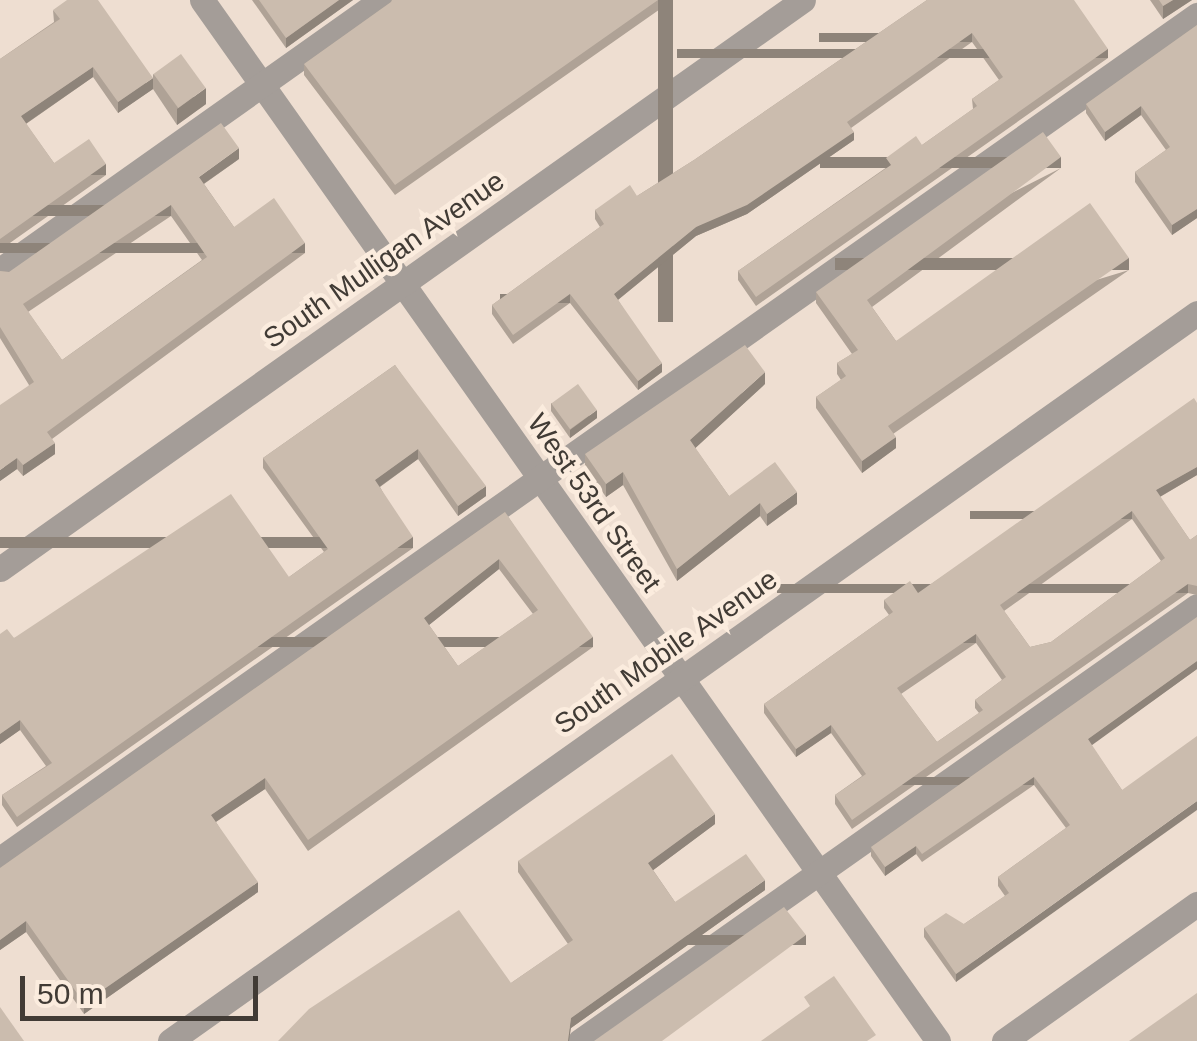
<!DOCTYPE html>
<html>
<head>
<meta charset="utf-8">
<style>
	body { margin:0 }
	#map { position:relative; width:1197px; height:1041px; overflow:hidden; background:#eeded1; font-family:Arial,sans-serif }
	div>[style] { position:absolute }
	[style*='--x'] { left:calc(var(--x)*1px); top:calc(var(--y)*1px); width:calc(var(--w)*1px); rotate:calc(var(--a)*1deg) }
	.minor>* { height:25px; margin:-12.5px; padding:0 12.5px; transform-origin:12.5px; border-radius:12.5px; background:#a49d98 }
	.wall>* { inset:0; background:#afa296 }
	.shaded-wall>* { inset:0; background:#8e847a; transform-origin:0 0 }
	.building>* { inset:0; background:#cbbcae; transform-origin:0 0 }
	span { translate:-50% -50%; white-space:nowrap; text-align:center; line-height:1.15; -webkit-text-stroke:9px #fbecde; paint-order:stroke }
	.street-label { font-size:28px; color:#413b35 }
	.scale { position:absolute; left:20px; top:976px; width:238px; height:45px; box-sizing:border-box; border:5px solid #413b35; border-top:0; padding-left:12px; font-size:30px; line-height:35px; white-space:nowrap; color:#413b35; -webkit-text-stroke:8px #fbecde; paint-order:stroke }
</style>
</head>
<body>
<div id="map">
	<div class="minor">
		<i style="--x:202;--y:0;--w:1275;--a:54.74"></i>
		<i style="--x:0;--y:270;--w:467;--a:-35.3"></i>
		<i style="--x:0;--y:569;--w:984;--a:-35.32"></i>
		<i style="--x:0;--y:859;--w:1465;--a:-35.19"></i>
		<i style="--x:170;--y:1041;--w:1259;--a:-35.33"></i>
		<i style="--x:580;--y:1041;--w:755;--a:-35.18"></i>
		<i style="--x:1004;--y:1041;--w:237;--a:-35.4"></i>
	</div>
	<div class="wall">
		<i style="clip-path:polygon(252px 0,353px 0,286px 48px)"></i>
		<i style="clip-path:polygon(392px 0,673px 0,395px 195px,304px 75px,304px 64px,391px 2px)"></i>
		<i style="clip-path:polygon(927px 0,1108px 58px,756px 306px,738px 280px,738px 271px,887px 167px,886px 158px,922px 145px,973px 109px,972px 99px,999px 80px,972px 42px,851px 128px,854px 140px,747px 214px,696px 236px,618px 300px,662px 372px,638px 390px,570px 303px,513px 344px,492px 314px,492px 305px,600px 227px,595px 219px,595px 210px,637px 196px,694px 160px)"></i>
		<i style="clip-path:polygon(1150px 0,1192px 0,1163px 19px)"></i>
		<i style="clip-path:polygon(53px 10px,153px 89px,118px 113px,93px 77px,26px 124px,54px 163px,106px 175px,0 250px,0 59px,54px 22px)"></i>
		<i style="clip-path:polygon(1197px 25px,1197px 218px,1172px 235px,1135px 182px,1135px 172px,1166px 150px,1141px 115px,1105px 141px,1086px 113px,1086px 104px)"></i>
		<i style="clip-path:polygon(153px 74px,206px 104px,177px 125px,153px 89px)"></i>
		<i style="clip-path:polygon(evenodd,239px 159px,204px 184px,234px 227px,305px 253px,52px 439px,55px 454px,23px 476px,17px 469px,0 481px,29px 385px,0 338px,0 271px,9px 272px,239px 159px,171px 216px,202px 260px,62px 360px,28px 312px,171px 216px)"></i>
		<i style="clip-path:polygon(1061px 168px,872px 307px,896px 341px,1129px 270px,893px 434px,896px 448px,862px 473px,816px 408px,816px 397px,841px 380px,837px 374px,837px 363px,852px 354px,816px 303px,816px 292px)"></i>
		<i style="clip-path:polygon(395px 365px,486px 496px,458px 516px,418px 459px,380px 487px,413px 548px,17px 827px,2px 805px,2px 795px,46px 766px,20px 730px,0 744px,0 634px,14px 638px,289px 577px,324px 552px,263px 468px,263px 458px)"></i>
		<i style="clip-path:polygon(765px 384px,695px 448px,729px 496px,797px 504px,767px 526px,760px 516px,677px 581px,623px 485px,606px 497px,585px 467px,585px 454px)"></i>
		<i style="clip-path:polygon(551px 403px,597px 418px,570px 438px,551px 411px)"></i>
		<i style="clip-path:polygon(evenodd,1197px 403px,1197px 475px,1160px 497px,1190px 540px,1197px 535px,1197px 595px,1188px 593px,852px 829px,835px 804px,835px 795px,862px 776px,831px 733px,796px 757px,764px 713px,764px 704px,889px 615px,884px 608px,884px 600px,918px 593px,1197px 403px,1132px 519px,1161px 561px,1051px 642px,1030px 647px,1004px 611px,1132px 519px,1197px 403px,976px 643px,1002px 680px,975px 700px,975px 708px,979px 713px,937px 742px,901px 694px,976px 643px)"></i>
		<i style="clip-path:polygon(evenodd,505px 512px,593px 647px,308px 851px,265px 789px,216px 822px,258px 892px,84px 1014px,26px 932px,0 950px,0 868px,505px 512px,499px 569px,533px 614px,458px 666px,429px 625px,499px 569px)"></i>
		<i style="clip-path:polygon(1197px 617px,1197px 669px,1091px 745px,1122px 790px,956px 982px,924px 937px,924px 928px,964px 924px,1005px 896px,998px 886px,998px 877px,1066px 828px,1034px 785px,922px 862px,916px 854px,885px 876px,871px 856px,871px 847px)"></i>
		<i style="clip-path:polygon(715px 824px,653px 870px,675px 902px,765px 890px,571px 1028px,511px 983px,568px 944px,518px 872px,518px 861px)"></i>
	</div>
	<div class="shaded-wall">
		<i style="clip-path:polygon(339px 0,353px 0,286px 48px,286px 38px)"></i>
		<i style="left:658px;top:0;width:15px;height:322px"></i>
		<i style="clip-path:polygon(1173px 0,1192px 0,1163px 19px,1163px 6px)"></i>
		<i style="left:972px;top:33px;width:9px;height:153px;rotate:90deg"></i>
		<i style="left:1108px;top:49px;width:9px;height:431px;rotate:90deg"></i>
		<i style="clip-path:polygon(93px 67px,93px 77px,21px 127px,21px 116px)"></i>
		<i style="clip-path:polygon(153px 78px,153px 89px,118px 113px,118px 102px)"></i>
		<i style="clip-path:polygon(206px 88px,206px 104px,177px 125px,177px 109px)"></i>
		<i style="clip-path:polygon(1141px 106px,1141px 115px,1105px 141px,1105px 132px)"></i>
		<i style="clip-path:polygon(854px 132px,854px 140px,747px 214px,696px 236px,614px 303px,614px 294px,696px 227px)"></i>
		<i style="clip-path:polygon(239px 148px,239px 159px,199px 187px,199px 177px)"></i>
		<i style="left:1061px;top:157px;width:11px;height:241px;rotate:90deg"></i>
		<i style="left:106px;top:164px;width:11px;height:130px;rotate:90deg"></i>
		<i style="left:171px;top:205px;width:11px;height:178px;rotate:90deg"></i>
		<i style="clip-path:polygon(1197px 209px,1197px 218px,1172px 235px,1172px 225px)"></i>
		<i style="left:305px;top:243px;width:10px;height:320px;rotate:90deg"></i>
		<i style="left:1129px;top:258px;width:12px;height:294px;rotate:90deg"></i>
		<i style="left:570px;top:294px;width:9px;height:70px;rotate:90deg"></i>
		<i style="clip-path:polygon(662px 363px,662px 372px,638px 390px,638px 381px)"></i>
		<i style="clip-path:polygon(765px 372px,765px 384px,690px 453px,690px 440px)"></i>
		<i style="clip-path:polygon(597px 410px,597px 418px,570px 438px,570px 430px)"></i>
		<i style="clip-path:polygon(896px 437px,896px 448px,862px 473px,862px 461px)"></i>
		<i style="clip-path:polygon(55px 443px,55px 454px,23px 476px,23px 465px)"></i>
		<i style="clip-path:polygon(418px 449px,418px 459px,375px 490px,375px 480px)"></i>
		<i style="clip-path:polygon(17px 458px,17px 469px,0 481px,0 470px)"></i>
		<i style="clip-path:polygon(1197px 467px,1197px 475px,1156px 499px,1156px 490px)"></i>
		<i style="clip-path:polygon(623px 472px,623px 485px,606px 497px,606px 484px)"></i>
		<i style="clip-path:polygon(486px 486px,486px 496px,458px 516px,458px 506px)"></i>
		<i style="clip-path:polygon(797px 492px,797px 504px,767px 526px,767px 514px)"></i>
		<i style="clip-path:polygon(760px 503px,760px 516px,677px 581px,677px 569px)"></i>
		<i style="left:1132px;top:511px;width:8px;height:162px;rotate:90deg"></i>
		<i style="left:413px;top:537px;width:11px;height:485px;rotate:90deg"></i>
		<i style="clip-path:polygon(499px 559px,499px 569px,424px 629px,424px 618px)"></i>
		<i style="left:1188px;top:584px;width:9px;height:411px;rotate:90deg"></i>
		<i style="left:976px;top:634px;width:9px;height:96px;rotate:90deg"></i>
		<i style="left:593px;top:637px;width:10px;height:350px;rotate:90deg"></i>
		<i style="clip-path:polygon(1197px 661px,1197px 669px,1088px 748px,1088px 739px)"></i>
		<i style="clip-path:polygon(20px 720px,20px 730px,0 744px,0 734px)"></i>
		<i style="clip-path:polygon(831px 725px,831px 733px,796px 757px,796px 749px)"></i>
		<i style="left:1034px;top:777px;width:8px;height:136px;rotate:90deg"></i>
		<i style="clip-path:polygon(265px 778px,265px 789px,211px 825px,211px 815px)"></i>
		<i style="clip-path:polygon(1197px 801px,1197px 810px,956px 982px,956px 974px)"></i>
		<i style="clip-path:polygon(715px 814px,715px 824px,648px 874px,648px 863px)"></i>
		<i style="clip-path:polygon(916px 846px,916px 854px,885px 876px,885px 867px)"></i>
		<i style="clip-path:polygon(765px 880px,765px 890px,571px 1028px,569px 1041px,567px 1041px,571px 1018px)"></i>
		<i style="clip-path:polygon(258px 882px,258px 892px,84px 1014px,84px 1003px)"></i>
		<i style="clip-path:polygon(26px 921px,26px 932px,0 950px,0 940px)"></i>
		<i style="left:806px;top:935px;width:10px;height:179px;rotate:90deg"></i>
	</div>
	<div class="building">
		<i style="clip-path:polygon(67px 0,98px 0,153px 78px,118px 102px,93px 67px,21px 116px,54px 163px,89px 139px,106px 164px,0 239px,0 59px,60px 19px,53px 10px)"></i>
		<i style="clip-path:polygon(259px 0,339px 0,286px 38px)"></i>
		<i style="clip-path:polygon(392px 0,658px 0,395px 185px,304px 64px,391px 2px)"></i>
		<i style="clip-path:polygon(927px 0,1074px 0,1108px 49px,756px 297px,738px 271px,891px 165px,886px 158px,916px 136px,922px 145px,977px 106px,972px 99px,1003px 77px,972px 33px,847px 122px,854px 132px,747px 205px,696px 227px,614px 294px,662px 363px,638px 381px,570px 294px,513px 335px,492px 305px,604px 224px,595px 210px,630px 185px,637px 196px,694px 160px)"></i>
		<i style="clip-path:polygon(1159px 0,1173px 0,1163px 6px)"></i>
		<i style="clip-path:polygon(1197px 25px,1197px 209px,1172px 225px,1135px 172px,1170px 147px,1141px 106px,1105px 132px,1086px 104px)"></i>
		<i style="left:181px;top:54px;width:42px;height:34px;rotate:54deg"></i>
		<i style="clip-path:polygon(evenodd,221px 123px,239px 148px,199px 177px,234px 227px,274px 198px,305px 243px,47px 432px,55px 443px,23px 465px,17px 458px,0 470px,0 405px,34px 382px,0 327px,0 271px,9px 272px,221px 123px,171px 205px,207px 257px,62px 360px,23px 304px,171px 205px)"></i>
		<i style="clip-path:polygon(1043px 132px,1061px 157px,867px 300px,896px 341px,1090px 203px,1129px 258px,888px 426px,896px 437px,862px 461px,816px 397px,846px 376px,837px 363px,858px 350px,816px 292px)"></i>
		<i style="clip-path:polygon(745px 345px,765px 372px,690px 440px,729px 496px,775px 462px,797px 492px,767px 514px,760px 503px,677px 569px,623px 472px,606px 484px,585px 454px)"></i>
		<i style="clip-path:polygon(395px 365px,486px 486px,458px 506px,418px 449px,375px 480px,413px 537px,17px 817px,2px 795px,52px 763px,20px 720px,0 734px,0 634px,7px 629px,14px 638px,231px 494px,289px 577px,328px 549px,263px 458px)"></i>
		<i style="left:578px;top:384px;width:32px;height:33px;rotate:54deg"></i>
		<i style="clip-path:polygon(evenodd,1194px 398px,1197px 403px,1197px 467px,1156px 490px,1190px 540px,1197px 535px,1197px 586px,1188px 584px,852px 820px,835px 795px,866px 774px,831px 725px,796px 749px,764px 704px,893px 612px,884px 600px,910px 581px,918px 593px,1194px 398px,1132px 511px,1165px 558px,1051px 642px,1030px 647px,1000px 605px,1132px 511px,1194px 398px,976px 634px,1006px 677px,975px 700px,983px 710px,937px 742px,897px 688px,976px 634px)"></i>
		<i style="clip-path:polygon(evenodd,505px 512px,593px 637px,308px 840px,265px 778px,211px 815px,258px 882px,84px 1003px,26px 921px,0 940px,0 868px,505px 512px,499px 559px,538px 610px,458px 666px,424px 618px,499px 559px)"></i>
		<i style="clip-path:polygon(1197px 617px,1197px 661px,1088px 739px,1122px 790px,1197px 736px,1197px 801px,956px 974px,924px 928px,946px 913px,964px 924px,1009px 893px,998px 877px,1070px 825px,1034px 777px,922px 854px,916px 846px,885px 867px,871px 847px)"></i>
		<i style="clip-path:polygon(672px 754px,715px 814px,648px 863px,675px 902px,746px 854px,765px 880px,571px 1018px,568px 1041px,278px 1041px,309px 1009px,459px 910px,511px 983px,573px 940px,518px 861px)"></i>
		<i style="clip-path:polygon(784px 907px,806px 935px,662px 1041px,594px 1041px)"></i>
		<i style="clip-path:polygon(834px 976px,876px 1035px,867px 1041px,761px 1041px,810px 1006px,804px 997px)"></i>
		<i style="clip-path:polygon(1197px 993px,1197px 1041px,1129px 1041px)"></i>
		<i style="clip-path:polygon(0 1007px,24px 1041px,0 1041px)"></i>
	</div>
	<div class="street-label">
		<span style="left:384px;top:260px;rotate:-35deg">South Mulligan Avenue</span>
		<span style="left:594px;top:503px;rotate:55deg">West 53rd Street</span>
		<span style="left:666px;top:652px;rotate:-35deg">South Mobile Avenue</span>
	</div>
	<div class="scale">50 m</div>
</div>
</body>
</html>
